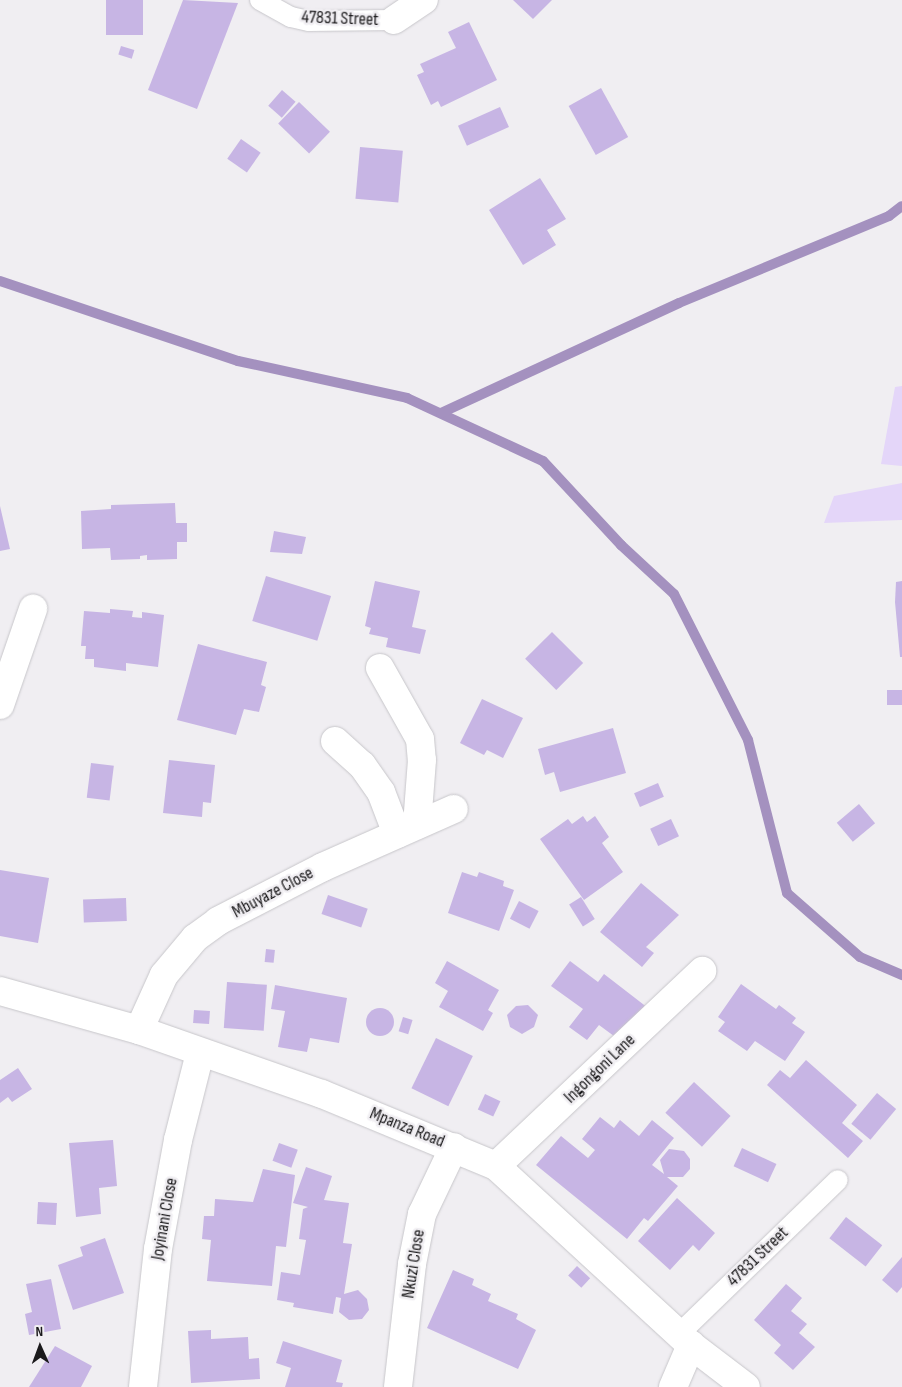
<!DOCTYPE html>
<html>
<head>
<meta charset="utf-8">
<style>
	body { margin:0 }
	#map { position:relative; width:902px; height:1387px; overflow:hidden; background:#f0eef2; font-family:"Sofia Sans Condensed",sans-serif }
	div>[style] { position:absolute }
	[style*='--x'] { left:calc(var(--x)*1px); top:calc(var(--y)*1px); width:calc(var(--w)*1px); rotate:calc(var(--a)*1deg) }
	.green>* { inset:0; background:#e4d6f9 }
	.stream>* { height:10px; margin:-5px; padding:0 5px; transform-origin:5px; border-radius:5px; background:#a491bf }
	.building>* { inset:0; background:#c7b5e4; transform-origin:0 0 }
	.round { border-radius:50% }
	.roads { filter:drop-shadow(0 0 1px #c7c6ca) drop-shadow(0 0 1px #c7c6ca) }
	.lane>* { height:20px; margin:-10px; padding:0 10px; transform-origin:10px; border-radius:10px; background:#fff }
	.street>* { height:28px; margin:-14px; padding:0 14px; transform-origin:14px; border-radius:14px; background:#fff }
	span { translate:-50% -50%; white-space:nowrap; text-align:center; line-height:1.15; -webkit-text-stroke:5px #f0eef2; paint-order:stroke }
	.street-label { font-size:18px; color:#1b1a1c }
	.north { position:absolute; left:15px; top:1322px; width:50px; height:50px; -webkit-text-stroke:4px #f0eef2; paint-order:stroke; rotate:358deg; font-size:14px; font-weight:700; line-height:20px; text-align:center; color:#1b1a1c }
	.north::after { content:''; display:block; margin:auto; width:18px; height:22px; background:#1b1a1c; clip-path:polygon(50% 0,100% 100%,50% 72%,0 100%) }
</style>
</head>
<body>
<div id="map">
	<div class="green">
		<i style="clip-path:polygon(902px 386px,902px 466px,881px 464px,895px 387px)"></i>
		<i style="clip-path:polygon(902px 483px,902px 520px,824px 523px,834px 496px)"></i>
	</div>
	<div class="stream">
		<i style="--x:0;--y:281;--w:251;--a:18.6"></i>
		<i style="--x:238;--y:361;--w:173;--a:12.3"></i>
		<i style="--x:407;--y:398;--w:150;--a:24.9"></i>
		<i style="--x:543;--y:461;--w:115;--a:47.1"></i>
		<i style="--x:621;--y:545;--w:72;--a:42.8"></i>
		<i style="--x:674;--y:594;--w:164;--a:63.1"></i>
		<i style="--x:748;--y:740;--w:158;--a:75.7"></i>
		<i style="--x:787;--y:893;--w:97;--a:41.2"></i>
		<i style="--x:860;--y:957;--w:46;--a:23.2"></i>
		<i style="--x:441;--y:413;--w:262;--a:-24.8"></i>
		<i style="--x:679;--y:303;--w:227;--a:-22.5"></i>
		<i style="--x:889;--y:216;--w:16;--a:-38"></i>
	</div>
	<div class="building">
		<i style="left:106px;top:0;width:37px;height:35px"></i>
		<i style="clip-path:polygon(183px 0,238px 3px,197px 109px,148px 90px)"></i>
		<i style="clip-path:polygon(513px 0,552px 0,533px 19px)"></i>
		<i style="clip-path:polygon(469px 22px,497px 80px,441px 107px,438px 101px,431px 105px,417px 75px,424px 72px,420px 64px,456px 48px,448px 32px)"></i>
		<i style="left:121px;top:46px;width:14px;height:9px;rotate:17deg"></i>
		<i style="left:601px;top:88px;width:56px;height:37px;rotate:61deg"></i>
		<i style="left:282px;top:90px;width:18px;height:21px;rotate:41deg"></i>
		<i style="left:299px;top:102px;width:43px;height:30px;rotate:44deg"></i>
		<i style="left:500px;top:107px;width:22px;height:46px;rotate:66deg"></i>
		<i style="left:241px;top:139px;width:24px;height:24px;rotate:35deg"></i>
		<i style="left:360px;top:147px;width:43px;height:52px;rotate:5deg"></i>
		<i style="clip-path:polygon(540px 178px,566px 219px,547px 230px,556px 245px,523px 265px,489px 210px)"></i>
		<i style="clip-path:polygon(175px 503px,176px 523px,187px 523px,187px 542px,177px 542px,177px 559px,147px 560px,147px 555px,140px 556px,140px 559px,111px 560px,110px 548px,82px 549px,81px 511px,111px 509px,111px 505px)"></i>
		<i style="clip-path:polygon(0 506px,10px 549px,0 551px)"></i>
		<i style="clip-path:polygon(274px 531px,306px 537px,302px 554px,270px 552px)"></i>
		<i style="left:266px;top:576px;width:68px;height:47px;rotate:17deg"></i>
		<i style="clip-path:polygon(375px 581px,420px 591px,412px 627px,426px 630px,420px 654px,386px 647px,388px 638px,369px 634px,371px 628px,365px 626px)"></i>
		<i style="clip-path:polygon(902px 581px,902px 657px,900px 657px,895px 602px,896px 582px)"></i>
		<i style="clip-path:polygon(110px 609px,133px 611px,132px 617px,142px 618px,142px 612px,164px 615px,158px 667px,126px 663px,126px 671px,94px 667px,94px 659px,85px 659px,86px 646px,81px 646px,84px 611px,110px 613px)"></i>
		<i style="left:552px;top:632px;width:44px;height:38px;rotate:45deg"></i>
		<i style="clip-path:polygon(198px 644px,267px 662px,261px 685px,266px 687px,259px 712px,244px 709px,236px 735px,177px 720px)"></i>
		<i style="left:887px;top:690px;width:15px;height:15px"></i>
		<i style="clip-path:polygon(482px 699px,523px 718px,503px 758px,487px 750px,484px 755px,460px 743px)"></i>
		<i style="clip-path:polygon(613px 728px,626px 773px,560px 792px,554px 772px,545px 775px,538px 749px)"></i>
		<i style="clip-path:polygon(169px 760px,215px 765px,211px 803px,203px 802px,202px 817px,163px 813px)"></i>
		<i style="left:91px;top:763px;width:23px;height:35px;rotate:7deg"></i>
		<i style="left:658px;top:783px;width:15px;height:26px;rotate:67deg"></i>
		<i style="left:859px;top:804px;width:25px;height:29px;rotate:50deg"></i>
		<i style="clip-path:polygon(583px 816px,587px 822px,595px 816px,609px 837px,602px 843px,623px 872px,584px 900px,540px 839px,568px 819px,572px 824px)"></i>
		<i style="left:671px;top:819px;width:19px;height:23px;rotate:65deg"></i>
		<i style="clip-path:polygon(0 870px,49px 878px,38px 943px,0 936px)"></i>
		<i style="clip-path:polygon(462px 872px,477px 877px,479px 872px,504px 881px,503px 886px,514px 890px,499px 931px,448px 913px)"></i>
		<i style="clip-path:polygon(641px 883px,679px 915px,646px 947px,654px 953px,642px 967px,600px 932px)"></i>
		<i style="left:328px;top:895px;width:42px;height:20px;rotate:19deg"></i>
		<i style="left:581px;top:897px;width:26px;height:14px;rotate:58deg"></i>
		<i style="left:126px;top:898px;width:23px;height:43px;rotate:88deg"></i>
		<i style="left:519px;top:901px;width:22px;height:20px;rotate:27deg"></i>
		<i style="left:266px;top:949px;width:9px;height:13px;rotate:6deg"></i>
		<i style="clip-path:polygon(447px 961px,499px 990px,488px 1010px,493px 1013px,483px 1031px,439px 1007px,448px 991px,435px 983px)"></i>
		<i style="clip-path:polygon(570px 961px,598px 982px,604px 974px,648px 1008px,622px 1042px,599px 1025px,587px 1040px,569px 1027px,583px 1009px,551px 986px)"></i>
		<i style="left:227px;top:982px;width:40px;height:46px;rotate:4deg"></i>
		<i style="clip-path:polygon(741px 984px,776px 1009px,779px 1005px,796px 1018px,792px 1023px,805px 1032px,785px 1061px,755px 1041px,747px 1051px,718px 1031px,725px 1022px,718px 1017px)"></i>
		<i style="clip-path:polygon(275px 985px,347px 998px,339px 1043px,310px 1038px,307px 1052px,278px 1047px,285px 1011px,271px 1009px)"></i>
		<i style="clip-path:polygon(528px 1005px,538px 1015px,534px 1027px,522px 1034px,510px 1027px,507px 1015px,516px 1006px)"></i>
		<i class="round" style="left:366px;top:1008px;width:28px;height:28px"></i>
		<i style="left:194px;top:1010px;width:16px;height:13px;rotate:4deg"></i>
		<i style="left:403px;top:1017px;width:10px;height:15px;rotate:17deg"></i>
		<i style="left:436px;top:1038px;width:41px;height:56px;rotate:26deg"></i>
		<i style="clip-path:polygon(806px 1060px,857px 1105px,842px 1123px,863px 1141px,848px 1158px,767px 1085px,780px 1070px,790px 1078px)"></i>
		<i style="clip-path:polygon(18px 1068px,32px 1089px,12px 1102px,8px 1097px,0 1103px,0 1080px)"></i>
		<i style="left:694px;top:1082px;width:50px;height:42px;rotate:43deg"></i>
		<i style="left:877px;top:1093px;width:25px;height:40px;rotate:40deg"></i>
		<i style="left:485px;top:1094px;width:17px;height:17px;rotate:25deg"></i>
		<i style="clip-path:polygon(600px 1117px,614px 1128px,620px 1120px,639px 1136px,652px 1120px,674px 1138px,652px 1165px,664px 1174px,660px 1160px,669px 1149px,684px 1151px,690px 1159px,690px 1169px,683px 1177px,667px 1177px,678px 1186px,648px 1221px,644px 1218px,627px 1239px,536px 1165px,561px 1136px,588px 1158px,595px 1150px,582px 1139px)"></i>
		<i style="clip-path:polygon(113px 1140px,117px 1186px,99px 1188px,101px 1214px,76px 1217px,69px 1143px)"></i>
		<i style="left:279px;top:1143px;width:20px;height:19px;rotate:20deg"></i>
		<i style="left:742px;top:1148px;width:38px;height:20px;rotate:25deg"></i>
		<i style="clip-path:polygon(306px 1167px,332px 1176px,324px 1200px,349px 1203px,343px 1243px,352px 1244px,344px 1294px,358px 1290px,367px 1299px,369px 1310px,362px 1319px,349px 1320px,339px 1312px,341px 1298px,336px 1297px,333px 1314px,293px 1307px,294px 1303px,277px 1300px,281px 1272px,300px 1275px,306px 1240px,299px 1239px,303px 1209px,308px 1207px,293px 1203px)"></i>
		<i style="clip-path:polygon(263px 1169px,295px 1175px,286px 1247px,276px 1246px,272px 1286px,207px 1281px,211px 1240px,202px 1239px,204px 1216px,214px 1216px,215px 1199px,253px 1202px)"></i>
		<i style="clip-path:polygon(677px 1198px,715px 1233px,699px 1251px,693px 1245px,670px 1270px,638px 1241px)"></i>
		<i style="left:38px;top:1202px;width:19px;height:22px;rotate:3deg"></i>
		<i style="left:846px;top:1217px;width:46px;height:27px;rotate:38deg"></i>
		<i style="clip-path:polygon(105px 1238px,124px 1293px,73px 1310px,58px 1265px,83px 1256px,80px 1247px)"></i>
		<i style="clip-path:polygon(902px 1257px,902px 1287px,897px 1293px,882px 1280px)"></i>
		<i style="left:577px;top:1266px;width:18px;height:13px;rotate:43deg"></i>
		<i style="clip-path:polygon(453px 1270px,474px 1279px,472px 1285px,491px 1294px,488px 1301px,518px 1314px,516px 1319px,536px 1330px,518px 1369px,427px 1328px)"></i>
		<i style="clip-path:polygon(51px 1279px,61px 1329px,29px 1335px,25px 1314px,32px 1312px,26px 1284px)"></i>
		<i style="clip-path:polygon(786px 1284px,802px 1298px,791px 1311px,807px 1324px,799px 1333px,815px 1347px,793px 1370px,774px 1353px,781px 1345px,754px 1320px)"></i>
		<i style="clip-path:polygon(211px 1330px,211px 1339px,248px 1337px,249px 1359px,259px 1358px,260px 1379px,191px 1383px,188px 1331px)"></i>
		<i style="clip-path:polygon(283px 1341px,342px 1360px,336px 1382px,343px 1383px,342px 1387px,285px 1387px,291px 1368px,276px 1363px)"></i>
		<i style="clip-path:polygon(55px 1346px,92px 1366px,81px 1387px,29px 1387px)"></i>
	</div>
	<div class="roads">
		<div class="lane">
			<i style="--x:260;--y:0;--w:35;--a:29"></i>
			<i style="--x:291;--y:17;--w:18;--a:13"></i>
			<i style="--x:309;--y:21;--w:85;--a:-0.7"></i>
			<i style="--x:679;--y:1334;--w:221;--a:-44.1"></i>
		</div>
		<div class="street">
			<i style="--x:394;--y:20;--w:36;--a:-34"></i>
			<i style="--x:380;--y:668;--w:81;--a:60.6"></i>
			<i style="--x:420;--y:739;--w:21;--a:85"></i>
			<i style="--x:422;--y:760;--w:65;--a:94.4"></i>
			<i style="--x:0;--y:705;--w:102;--a:-71"></i>
			<i style="--x:335;--y:741;--w:36;--a:42"></i>
			<i style="--x:362;--y:765;--w:33;--a:55"></i>
			<i style="--x:381;--y:792;--w:45;--a:69.1"></i>
			<i style="--x:0;--y:991;--w:144;--a:15.7"></i>
			<i style="--x:139;--y:1030;--w:194;--a:19.3"></i>
			<i style="--x:322;--y:1094;--w:188;--a:22.5"></i>
			<i style="--x:496;--y:1166;--w:265;--a:42.6"></i>
			<i style="--x:691;--y:1345;--w:69;--a:37.4"></i>
			<i style="--x:139;--y:1030;--w:60;--a:-65.6"></i>
			<i style="--x:164;--y:975;--w:48;--a:-50"></i>
			<i style="--x:195;--y:938;--w:29;--a:-36"></i>
			<i style="--x:218;--y:921;--w:118;--a:-27.2"></i>
			<i style="--x:323;--y:867;--w:143;--a:-23.9"></i>
			<i style="--x:496;--y:1166;--w:284;--a:-43.4"></i>
			<i style="--x:143;--y:1387;--w:139;--a:-83.8"></i>
			<i style="--x:158;--y:1249;--w:111;--a:-79.6"></i>
			<i style="--x:178;--y:1140;--w:90;--a:-75.8"></i>
			<i style="--x:398;--y:1387;--w:124;--a:-83.5"></i>
			<i style="--x:412;--y:1264;--w:51;--a:-78.7"></i>
			<i style="--x:422;--y:1214;--w:74;--a:-64.5"></i>
			<i style="--x:673;--y:1387;--w:46;--a:-66.8"></i>
		</div>
	</div>
	<div class="street-label">
		<span style="left:340px;top:19px;rotate:2deg">47831 Street</span>
		<span style="left:273px;top:893px;rotate:-28deg">Mbuyaze Close</span>
		<span style="left:600px;top:1069px;rotate:-44deg">Ingongoni Lane</span>
		<span style="left:407px;top:1128px;rotate:22deg">Mpanza Road</span>
		<span style="left:165px;top:1219px;rotate:-80deg">Joyinani Close</span>
		<span style="left:758px;top:1257px;rotate:-44deg">47831 Street</span>
		<span style="left:414px;top:1264px;rotate:-81deg">Nkuzi Close</span>
	</div>
	<div class="north">N</div>
</div>
</body>
</html>
